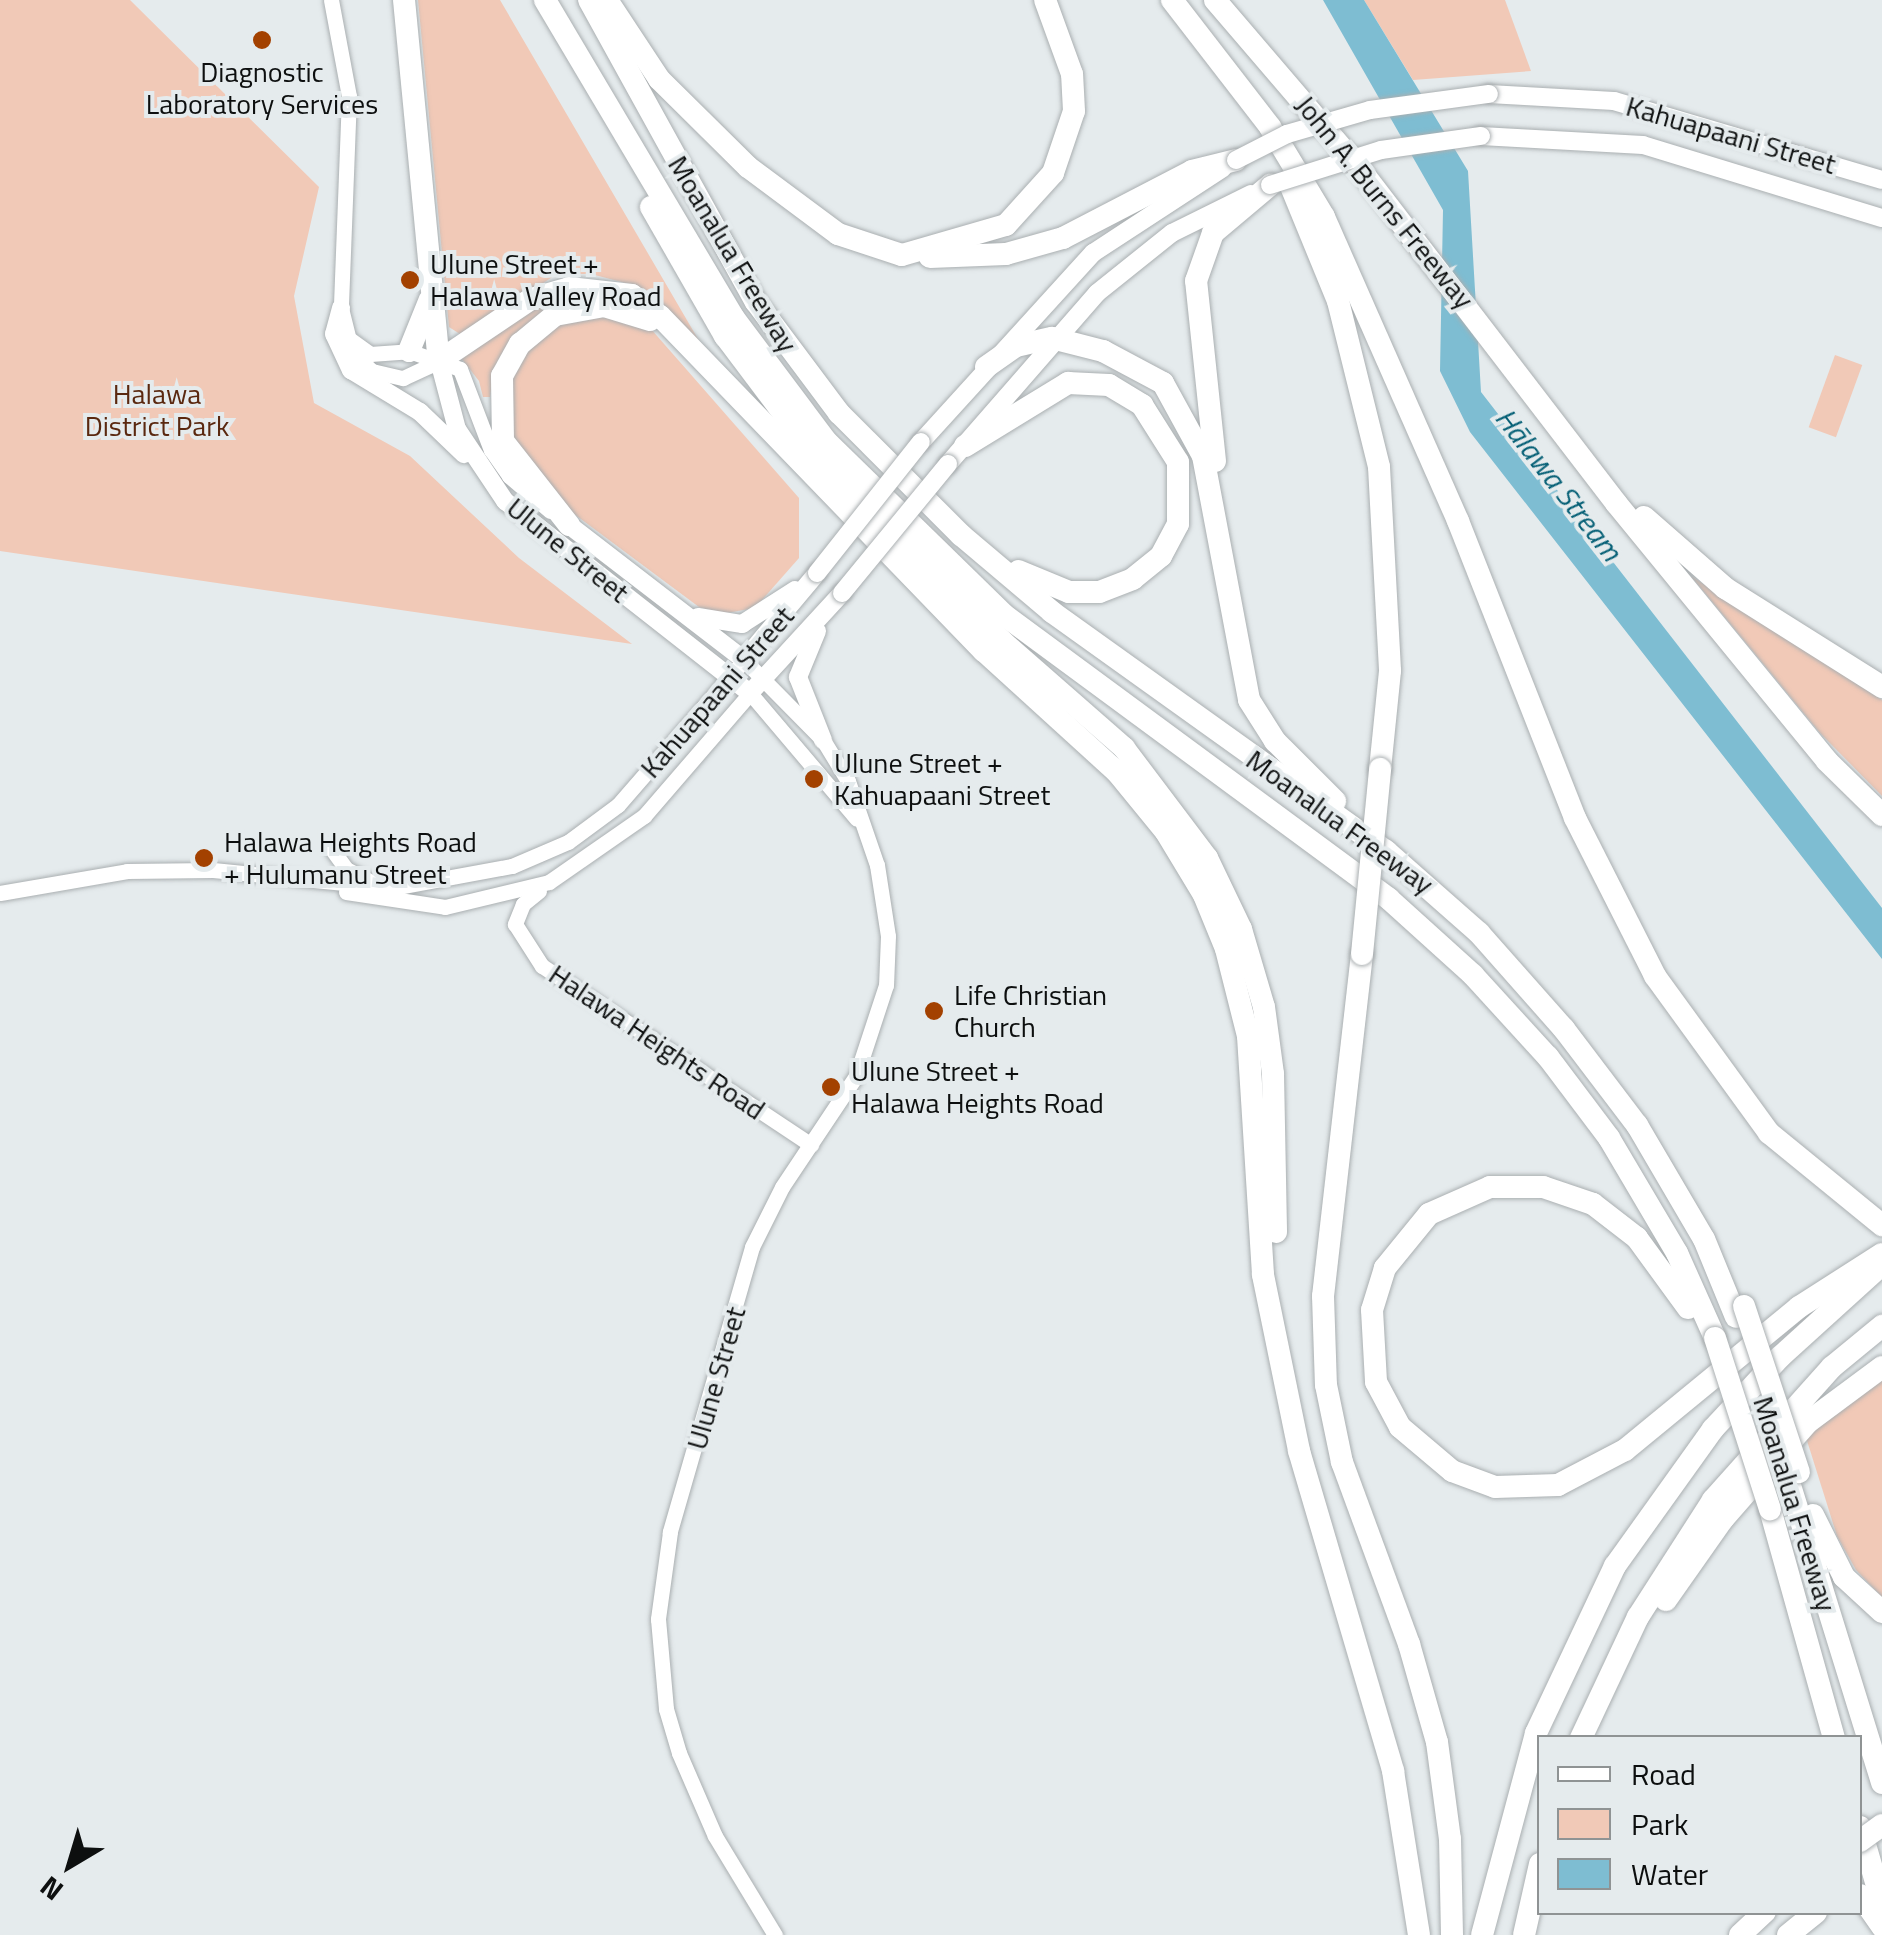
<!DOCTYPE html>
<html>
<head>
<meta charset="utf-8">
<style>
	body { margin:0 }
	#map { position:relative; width:1882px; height:1935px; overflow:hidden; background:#e5ebed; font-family:"Titillium Web",sans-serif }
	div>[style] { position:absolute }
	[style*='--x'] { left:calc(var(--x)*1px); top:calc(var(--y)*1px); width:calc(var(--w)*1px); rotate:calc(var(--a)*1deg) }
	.green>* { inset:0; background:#f1c9b7; transform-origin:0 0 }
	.water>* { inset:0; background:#7ebdd2 }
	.roads { filter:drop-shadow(0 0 2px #aaafb1) drop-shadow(0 0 2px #aaafb1) }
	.tertiary>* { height:15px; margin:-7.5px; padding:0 7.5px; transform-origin:7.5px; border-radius:7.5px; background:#fff }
	.secondary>* { height:18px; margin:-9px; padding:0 9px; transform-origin:9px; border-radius:9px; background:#fff }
	.motorway>* { height:22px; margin:-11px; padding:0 11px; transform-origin:11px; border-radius:11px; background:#fff }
	.bridges { filter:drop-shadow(0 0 2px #aaafb1) drop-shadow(0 0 2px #aaafb1) }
	.secondary-bridge>* { height:18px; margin:-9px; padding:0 9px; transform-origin:9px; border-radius:9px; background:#fff }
	.motorway-bridge>* { height:22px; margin:-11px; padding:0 11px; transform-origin:11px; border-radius:11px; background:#fff }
	.dots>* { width:28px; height:28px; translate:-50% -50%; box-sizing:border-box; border:5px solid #e5ebed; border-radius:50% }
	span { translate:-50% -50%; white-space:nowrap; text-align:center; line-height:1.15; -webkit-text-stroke:8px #e5ebed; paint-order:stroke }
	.poi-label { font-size:28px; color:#0d0f0f }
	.left { translate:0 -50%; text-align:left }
	.street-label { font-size:28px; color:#0d0f0f }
	.park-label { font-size:28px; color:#5a280f }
	.water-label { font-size:30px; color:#066076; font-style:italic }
	.legend { position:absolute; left:1537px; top:1735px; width:325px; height:180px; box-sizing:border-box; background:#e5ebed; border:2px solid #8f9394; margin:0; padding:12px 18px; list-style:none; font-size:30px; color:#0d0f0f }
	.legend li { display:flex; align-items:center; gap:20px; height:50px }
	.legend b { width:50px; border:2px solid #8f9394 }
	.north { position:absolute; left:20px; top:1815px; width:100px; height:100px; -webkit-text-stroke:8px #e5ebed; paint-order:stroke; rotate:218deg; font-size:28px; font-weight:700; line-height:40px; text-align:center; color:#0d0f0f }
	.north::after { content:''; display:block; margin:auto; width:35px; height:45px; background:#0d0f0f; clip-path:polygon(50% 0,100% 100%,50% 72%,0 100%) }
</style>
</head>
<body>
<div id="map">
	<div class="green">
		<i style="clip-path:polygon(0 0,130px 0,319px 187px,294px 296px,314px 403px,410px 456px,519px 558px,632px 644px,0 551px)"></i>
		<i style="clip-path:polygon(418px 0,500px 0,705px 351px,629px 284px,591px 274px,557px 274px,463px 336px,449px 327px)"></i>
		<i style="clip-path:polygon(1364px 0,1505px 0,1531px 71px,1413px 80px)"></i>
		<i style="clip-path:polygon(586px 293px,494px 370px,490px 397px,483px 397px,479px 381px,461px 358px,525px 310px)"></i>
		<i style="clip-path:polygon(592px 314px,651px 329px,799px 498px,799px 558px,755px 608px,721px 614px,699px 607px,554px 499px,515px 449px,508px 385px,526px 351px,554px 325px)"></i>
		<i style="left:1835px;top:355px;width:29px;height:77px;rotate:20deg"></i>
		<i style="clip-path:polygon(1691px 576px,1882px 700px,1882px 796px,1820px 733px)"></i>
		<i style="clip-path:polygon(1882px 1369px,1882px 1597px,1856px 1570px,1837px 1536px,1804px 1431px)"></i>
	</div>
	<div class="water">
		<i style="clip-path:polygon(1323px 0,1364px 0,1468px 171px,1481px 392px,1882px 908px,1882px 959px,1470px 432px,1440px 371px,1443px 210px)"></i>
	</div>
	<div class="roads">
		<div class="tertiary">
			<i style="--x:331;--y:0;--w:98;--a:79.4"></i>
			<i style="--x:349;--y:96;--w:212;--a:92.2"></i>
			<i style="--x:341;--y:308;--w:45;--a:76"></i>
			<i style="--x:352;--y:352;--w:28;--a:44"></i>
			<i style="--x:372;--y:371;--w:32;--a:13"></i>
			<i style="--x:403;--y:378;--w:40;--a:-25"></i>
			<i style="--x:351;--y:340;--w:24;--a:36"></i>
			<i style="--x:370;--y:354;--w:39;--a:-4"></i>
			<i style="--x:409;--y:351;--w:54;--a:19.4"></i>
			<i style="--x:460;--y:369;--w:87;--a:69.1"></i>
			<i style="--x:491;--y:450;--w:32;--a:55"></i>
			<i style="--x:509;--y:476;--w:54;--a:40.5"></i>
			<i style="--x:331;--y:848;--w:26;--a:54"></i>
			<i style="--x:346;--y:869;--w:30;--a:27"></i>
			<i style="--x:539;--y:891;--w:21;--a:141"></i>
			<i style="--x:523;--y:904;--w:22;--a:112"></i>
			<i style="--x:515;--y:924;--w:50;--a:57.3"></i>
			<i style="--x:542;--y:966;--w:323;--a:33.6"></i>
			<i style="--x:346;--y:892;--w:100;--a:8.6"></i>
			<i style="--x:445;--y:907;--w:107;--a:-13.5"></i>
			<i style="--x:549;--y:882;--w:116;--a:-34.8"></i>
			<i style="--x:644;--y:816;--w:162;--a:-49.2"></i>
			<i style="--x:750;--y:693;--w:165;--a:49.7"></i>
			<i style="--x:0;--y:893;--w:129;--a:-9.8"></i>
			<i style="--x:127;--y:871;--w:86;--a:-0.7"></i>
			<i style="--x:213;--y:870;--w:180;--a:5.7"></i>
			<i style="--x:392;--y:888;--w:122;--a:-10.4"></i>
			<i style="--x:512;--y:866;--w:61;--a:-23.2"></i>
			<i style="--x:568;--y:842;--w:62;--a:-36.5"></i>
			<i style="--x:618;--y:805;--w:192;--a:-49"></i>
			<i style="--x:744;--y:660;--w:112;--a:45.4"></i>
			<i style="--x:823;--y:740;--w:48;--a:58.6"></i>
			<i style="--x:848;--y:781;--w:89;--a:71"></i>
			<i style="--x:877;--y:865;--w:72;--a:81.2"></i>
			<i style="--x:888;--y:936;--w:49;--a:92.3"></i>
			<i style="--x:886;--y:985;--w:96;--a:108.2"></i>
			<i style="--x:856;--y:1076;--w:133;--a:123.7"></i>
			<i style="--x:782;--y:1187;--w:67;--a:116.6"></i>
			<i style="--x:752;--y:1247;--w:297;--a:106.1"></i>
			<i style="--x:670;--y:1532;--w:88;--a:97.9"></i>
			<i style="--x:658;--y:1619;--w:90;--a:84.9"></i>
			<i style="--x:666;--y:1709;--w:46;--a:73.5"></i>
			<i style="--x:679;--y:1753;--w:90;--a:66.6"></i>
			<i style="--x:715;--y:1836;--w:116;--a:58.8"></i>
		</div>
		<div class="secondary">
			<i style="--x:1489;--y:94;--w:125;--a:3.2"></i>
			<i style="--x:1614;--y:101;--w:279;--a:16.4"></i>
			<i style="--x:1481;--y:136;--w:162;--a:3.2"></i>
			<i style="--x:1643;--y:145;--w:250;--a:17"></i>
			<i style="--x:341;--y:308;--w:27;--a:105"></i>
			<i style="--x:334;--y:334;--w:40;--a:65"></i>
			<i style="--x:351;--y:370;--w:81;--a:31.3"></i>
			<i style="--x:420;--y:412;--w:61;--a:43.7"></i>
			<i style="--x:439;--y:361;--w:70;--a:75.2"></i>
			<i style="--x:457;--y:429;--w:87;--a:56.3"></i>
			<i style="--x:505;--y:501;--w:311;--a:38.1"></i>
			<i style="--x:750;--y:693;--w:136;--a:-47.4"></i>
			<i style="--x:921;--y:442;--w:256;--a:-47.7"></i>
			<i style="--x:1093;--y:253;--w:155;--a:-33.2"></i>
			<i style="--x:948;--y:464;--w:227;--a:-48.9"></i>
			<i style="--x:1097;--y:293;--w:96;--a:-38.7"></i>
			<i style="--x:1172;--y:233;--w:88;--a:-26.3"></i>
			<i style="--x:569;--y:525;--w:221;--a:37.6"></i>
			<i style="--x:744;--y:660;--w:114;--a:-50"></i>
			<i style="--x:698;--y:617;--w:45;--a:9"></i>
			<i style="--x:742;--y:624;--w:63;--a:-32.7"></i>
			<i style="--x:817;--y:631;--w:50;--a:112.4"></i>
			<i style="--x:798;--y:677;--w:68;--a:68.4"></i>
		</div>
		<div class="motorway">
			<i style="--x:404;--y:0;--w:363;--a:84.5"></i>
			<i style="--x:439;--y:361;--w:111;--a:-34"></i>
			<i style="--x:531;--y:299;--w:40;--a:-16"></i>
			<i style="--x:569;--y:288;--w:63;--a:6.3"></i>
			<i style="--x:632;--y:295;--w:35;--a:37"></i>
			<i style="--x:660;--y:316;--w:466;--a:46"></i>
			<i style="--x:984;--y:651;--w:180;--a:42.3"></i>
			<i style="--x:1117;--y:772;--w:77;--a:50.8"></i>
			<i style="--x:1166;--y:832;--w:74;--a:58.9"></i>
			<i style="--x:1204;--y:895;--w:58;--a:67.8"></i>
			<i style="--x:1226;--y:949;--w:90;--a:75.8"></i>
			<i style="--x:1248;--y:1036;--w:239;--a:86.4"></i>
			<i style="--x:1263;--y:1275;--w:180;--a:78.4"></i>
			<i style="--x:1299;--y:1451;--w:334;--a:73.6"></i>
			<i style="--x:1393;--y:1771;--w:166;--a:81"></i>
			<i style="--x:545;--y:0;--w:369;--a:59.3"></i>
			<i style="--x:733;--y:317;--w:155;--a:53.1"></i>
			<i style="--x:826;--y:441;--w:249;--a:44.3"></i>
			<i style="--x:1004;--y:615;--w:478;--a:36.4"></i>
			<i style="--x:1389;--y:899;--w:113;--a:42.1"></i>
			<i style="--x:1473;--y:975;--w:111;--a:47.6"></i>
			<i style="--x:1548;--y:1057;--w:101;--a:53"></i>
			<i style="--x:1609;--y:1138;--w:134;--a:59.4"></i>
			<i style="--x:1677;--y:1253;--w:93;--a:65.9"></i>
			<i style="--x:589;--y:0;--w:345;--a:61.1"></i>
			<i style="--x:756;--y:302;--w:139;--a:53.2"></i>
			<i style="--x:839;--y:413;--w:173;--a:45"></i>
			<i style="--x:961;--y:535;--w:119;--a:40.2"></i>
			<i style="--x:1052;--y:612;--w:411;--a:35.6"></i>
			<i style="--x:1386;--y:851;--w:124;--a:41.4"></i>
			<i style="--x:1479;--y:933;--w:128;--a:48.5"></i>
			<i style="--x:1564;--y:1029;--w:121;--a:52.8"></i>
			<i style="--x:1637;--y:1125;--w:132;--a:59.6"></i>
			<i style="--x:1704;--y:1239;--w:84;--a:67.7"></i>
			<i style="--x:607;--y:0;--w:95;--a:56.6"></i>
			<i style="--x:659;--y:79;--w:125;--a:44.7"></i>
			<i style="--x:748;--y:167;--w:112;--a:36.7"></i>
			<i style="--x:838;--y:234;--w:67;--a:18.2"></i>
			<i style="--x:902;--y:255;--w:108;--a:-16.1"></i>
			<i style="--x:1006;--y:225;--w:70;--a:-47.9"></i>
			<i style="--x:1053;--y:173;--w:65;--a:-71.3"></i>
			<i style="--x:1074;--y:111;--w:37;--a:-93"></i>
			<i style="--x:1072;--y:74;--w:79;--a:-110"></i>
			<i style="--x:1172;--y:0;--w:160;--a:52.3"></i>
			<i style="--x:1270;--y:127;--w:105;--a:59"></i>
			<i style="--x:1324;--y:217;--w:332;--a:66.2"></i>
			<i style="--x:1458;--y:521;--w:319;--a:68.5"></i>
			<i style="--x:1575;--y:818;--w:177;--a:63.1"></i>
			<i style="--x:1655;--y:976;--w:194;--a:54"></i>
			<i style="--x:1769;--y:1133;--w:146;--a:39.2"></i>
			<i style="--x:1215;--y:0;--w:221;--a:49.4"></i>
			<i style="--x:1359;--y:168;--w:422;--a:52.5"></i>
			<i style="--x:1616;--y:503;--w:333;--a:50.7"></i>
			<i style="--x:1827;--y:761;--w:77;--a:44.5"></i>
			<i style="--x:1290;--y:184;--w:126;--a:67.7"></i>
			<i style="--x:1338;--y:301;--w:171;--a:76.1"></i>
			<i style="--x:1379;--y:467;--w:204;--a:86.9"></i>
			<i style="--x:1390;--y:671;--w:99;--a:95.8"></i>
			<i style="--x:651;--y:207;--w:149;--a:60.2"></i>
			<i style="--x:725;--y:336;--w:133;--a:53"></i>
			<i style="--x:805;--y:442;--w:281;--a:45.3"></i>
			<i style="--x:1003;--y:642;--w:161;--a:41.2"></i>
			<i style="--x:1124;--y:748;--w:138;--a:53"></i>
			<i style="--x:1207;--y:858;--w:79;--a:64.4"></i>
			<i style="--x:1241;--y:929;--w:81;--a:73.6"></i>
			<i style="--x:1264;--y:1007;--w:68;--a:82.3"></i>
			<i style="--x:1273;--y:1074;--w:158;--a:88.9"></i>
			<i style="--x:930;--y:257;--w:76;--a:-2.3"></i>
			<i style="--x:1006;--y:254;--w:59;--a:-15.7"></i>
			<i style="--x:1063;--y:238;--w:145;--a:-27.4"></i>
			<i style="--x:1192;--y:171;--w:45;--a:-14"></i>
			<i style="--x:409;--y:351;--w:56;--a:-68"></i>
			<i style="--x:986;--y:367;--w:37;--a:-35"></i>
			<i style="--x:1016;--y:346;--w:37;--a:-13"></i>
			<i style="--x:1052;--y:338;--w:53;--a:14.3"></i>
			<i style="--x:1103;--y:351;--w:68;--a:28.1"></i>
			<i style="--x:1163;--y:383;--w:83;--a:61.3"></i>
			<i style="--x:1203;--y:456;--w:248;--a:79.3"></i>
			<i style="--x:1249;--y:700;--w:49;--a:57.6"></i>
			<i style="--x:1275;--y:741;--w:85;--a:45"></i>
			<i style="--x:965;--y:446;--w:121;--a:-31.5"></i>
			<i style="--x:1068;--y:383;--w:41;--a:2.8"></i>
			<i style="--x:1109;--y:385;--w:39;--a:31"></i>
			<i style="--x:1142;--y:405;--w:67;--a:57.7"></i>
			<i style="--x:1178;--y:462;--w:62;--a:90"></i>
			<i style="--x:1178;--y:524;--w:36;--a:118"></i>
			<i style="--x:1161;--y:556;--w:36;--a:141"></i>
			<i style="--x:1133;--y:579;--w:36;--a:159"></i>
			<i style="--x:1099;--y:592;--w:30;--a:180"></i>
			<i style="--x:1069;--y:592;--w:55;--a:-157.6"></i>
			<i style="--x:1215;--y:461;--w:181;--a:-96"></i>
			<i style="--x:1196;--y:281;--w:51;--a:-70.5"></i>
			<i style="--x:1213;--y:233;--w:75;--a:-40.1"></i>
			<i style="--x:1644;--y:517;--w:108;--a:41.2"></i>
			<i style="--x:1725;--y:588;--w:186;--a:32.2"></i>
			<i style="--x:569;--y:525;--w:107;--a:-128.2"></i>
			<i style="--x:503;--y:441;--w:65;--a:-90.9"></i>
			<i style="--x:502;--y:376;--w:37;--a:-61"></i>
			<i style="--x:520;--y:344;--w:45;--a:-39.6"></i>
			<i style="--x:555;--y:315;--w:50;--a:-10.4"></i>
			<i style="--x:604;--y:306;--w:48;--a:16.9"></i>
			<i style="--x:1362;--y:954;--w:344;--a:96.5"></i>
			<i style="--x:1323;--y:1296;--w:89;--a:88.1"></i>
			<i style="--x:1326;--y:1385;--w:79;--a:78.3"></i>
			<i style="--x:1342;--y:1462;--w:194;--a:69.8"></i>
			<i style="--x:1409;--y:1644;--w:102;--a:74.1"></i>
			<i style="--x:1437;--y:1742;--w:98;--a:82.4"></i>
			<i style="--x:1450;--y:1839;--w:96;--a:88.8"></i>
			<i style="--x:1688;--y:1308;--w:87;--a:-126.1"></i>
			<i style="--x:1637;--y:1238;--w:56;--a:-142.3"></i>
			<i style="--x:1593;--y:1204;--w:53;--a:-161.2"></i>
			<i style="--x:1543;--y:1187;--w:53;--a:180"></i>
			<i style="--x:1490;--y:1187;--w:67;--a:156.1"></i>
			<i style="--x:1429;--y:1214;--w:70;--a:129.2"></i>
			<i style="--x:1385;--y:1268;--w:44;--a:107.2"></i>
			<i style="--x:1372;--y:1310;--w:72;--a:86.8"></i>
			<i style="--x:1376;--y:1382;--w:51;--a:61.9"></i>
			<i style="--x:1400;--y:1427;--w:68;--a:40.2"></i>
			<i style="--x:1452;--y:1471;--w:46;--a:20.4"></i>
			<i style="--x:1495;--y:1487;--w:63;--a:-1.8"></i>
			<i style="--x:1558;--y:1485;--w:76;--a:-27.6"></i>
			<i style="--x:1625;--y:1450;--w:225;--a:-39.4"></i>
			<i style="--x:1799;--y:1307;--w:98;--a:-32.6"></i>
			<i style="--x:1789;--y:1482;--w:315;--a:72.8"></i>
			<i style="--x:1770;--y:1509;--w:238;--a:74.4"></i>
			<i style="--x:1813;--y:1515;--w:69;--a:63.4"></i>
			<i style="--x:1844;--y:1577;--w:52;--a:42.6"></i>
			<i style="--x:1666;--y:1600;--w:99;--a:-54.9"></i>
			<i style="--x:1723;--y:1519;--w:129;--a:-48.8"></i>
			<i style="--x:1808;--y:1422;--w:92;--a:-36.6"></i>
			<i style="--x:1581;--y:1738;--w:134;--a:-64.8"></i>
			<i style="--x:1638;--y:1617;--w:139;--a:-57.3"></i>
			<i style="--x:1713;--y:1500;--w:178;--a:-48.2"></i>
			<i style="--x:1832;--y:1367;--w:65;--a:-39.4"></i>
			<i style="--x:1860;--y:1827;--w:79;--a:73.9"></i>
			<i style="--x:1860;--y:1895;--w:39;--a:55"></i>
			<i style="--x:1482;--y:1935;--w:209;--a:-75"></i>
			<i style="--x:1536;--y:1733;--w:185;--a:-64.7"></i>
			<i style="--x:1615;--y:1566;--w:168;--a:-54.4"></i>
			<i style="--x:1713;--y:1429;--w:98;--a:-47.1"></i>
			<i style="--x:1780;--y:1357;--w:128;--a:-42.2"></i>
			<i style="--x:1524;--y:1935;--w:73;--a:-77.3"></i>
			<i style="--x:1740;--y:1935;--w:34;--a:-43"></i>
			<i style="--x:1788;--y:1935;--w:36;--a:-39"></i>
		</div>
	</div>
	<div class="bridges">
		<div class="secondary-bridge">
			<i style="--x:1236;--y:160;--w:57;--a:-27"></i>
			<i style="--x:1287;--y:134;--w:86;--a:-16.1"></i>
			<i style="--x:1370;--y:110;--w:120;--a:-7.7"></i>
			<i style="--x:1270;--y:185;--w:116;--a:-17.5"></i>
			<i style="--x:1381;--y:150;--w:101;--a:-8"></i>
			<i style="--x:817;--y:573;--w:167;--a:-51.6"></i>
			<i style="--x:842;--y:593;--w:167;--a:-50.6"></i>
		</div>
		<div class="motorway-bridge">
			<i style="--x:1362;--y:954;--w:186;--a:-84.4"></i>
			<i style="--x:1744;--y:1306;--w:175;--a:71.7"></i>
			<i style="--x:1715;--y:1338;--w:180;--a:72.2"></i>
			<i style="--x:1860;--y:1841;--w:27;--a:-36"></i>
		</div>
	</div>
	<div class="dots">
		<i style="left:262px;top:40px;background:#a34100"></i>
		<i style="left:410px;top:280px;background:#a34100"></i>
		<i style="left:814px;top:779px;background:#a34100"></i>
		<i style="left:204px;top:858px;background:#a34100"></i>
		<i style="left:934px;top:1011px;background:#a34100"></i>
		<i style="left:831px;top:1087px;background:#a34100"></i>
	</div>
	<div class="poi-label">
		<span style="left:262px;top:88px">Diagnostic<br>Laboratory Services</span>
		<span class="left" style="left:430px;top:280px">Ulune Street +<br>Halawa Valley Road</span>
		<span class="left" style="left:834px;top:779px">Ulune Street +<br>Kahuapaani Street</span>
		<span class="left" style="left:224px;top:858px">Halawa Heights Road<br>+ Hulumanu Street</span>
		<span class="left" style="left:954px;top:1011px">Life Christian<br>Church</span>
		<span class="left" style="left:851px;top:1087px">Ulune Street +<br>Halawa Heights Road</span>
	</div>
	<div class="street-label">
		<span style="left:1731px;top:135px;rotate:16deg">Kahuapaani Street</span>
		<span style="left:1385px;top:202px;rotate:51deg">John A. Burns Freeway</span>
		<span style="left:733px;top:254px;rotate:59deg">Moanalua Freeway</span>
		<span style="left:568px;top:550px;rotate:39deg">Ulune Street</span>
		<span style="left:717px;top:692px;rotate:-49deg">Kahuapaani Street</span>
		<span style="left:1340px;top:822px;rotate:36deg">Moanalua Freeway</span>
		<span style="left:657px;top:1042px;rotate:34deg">Halawa Heights Road</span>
		<span style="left:716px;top:1378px;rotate:-74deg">Ulune Street</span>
		<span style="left:1795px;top:1504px;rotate:73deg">Moanalua Freeway</span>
	</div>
	<div class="park-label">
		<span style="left:157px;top:410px">Halawa<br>District Park</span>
	</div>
	<div class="water-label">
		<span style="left:1559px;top:484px;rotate:52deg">Hālawa Stream</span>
	</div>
	<ul class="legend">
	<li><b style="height:12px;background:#fff"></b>Road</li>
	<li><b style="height:28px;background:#f1c9b7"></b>Park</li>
	<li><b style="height:28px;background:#7ebdd2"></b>Water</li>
	</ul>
	<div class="north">N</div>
</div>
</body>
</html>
